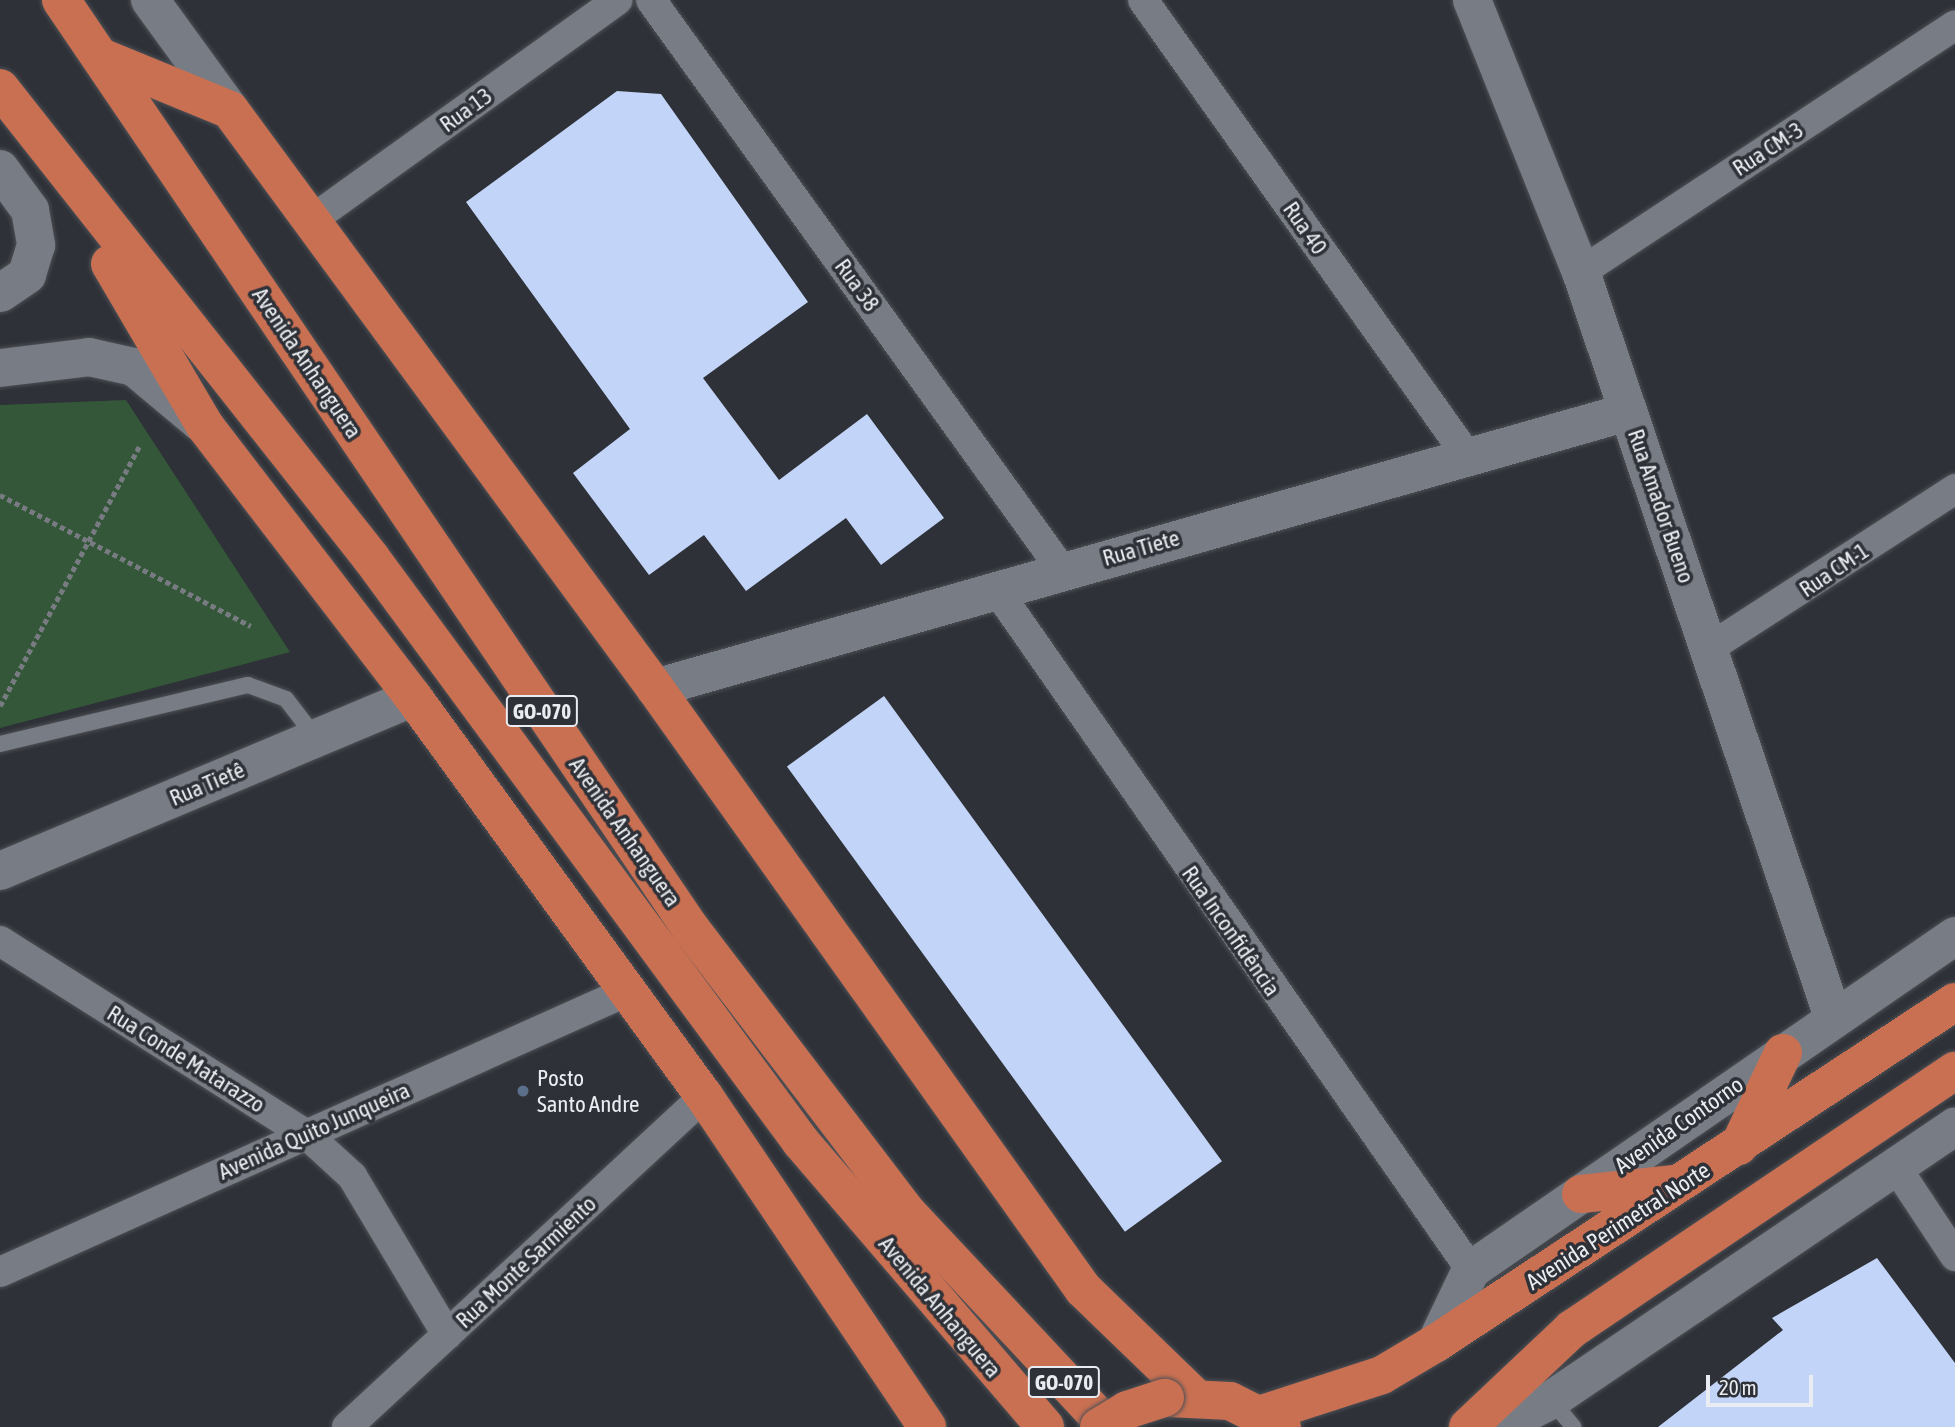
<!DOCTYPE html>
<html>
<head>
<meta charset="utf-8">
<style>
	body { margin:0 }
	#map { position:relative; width:1955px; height:1427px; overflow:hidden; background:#2e3137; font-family:"Asap Condensed",sans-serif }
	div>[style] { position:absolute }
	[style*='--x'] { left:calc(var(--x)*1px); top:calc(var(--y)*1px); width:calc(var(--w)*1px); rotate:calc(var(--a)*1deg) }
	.green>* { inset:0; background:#345739 }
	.building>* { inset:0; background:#c2d4f7; transform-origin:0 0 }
	.path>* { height:4.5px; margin-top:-2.25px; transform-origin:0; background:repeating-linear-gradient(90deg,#787b81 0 5px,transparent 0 8.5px) }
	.roads { filter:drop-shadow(0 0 2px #4d5055) drop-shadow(0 0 2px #4d5055) }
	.service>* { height:16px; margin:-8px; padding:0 8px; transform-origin:8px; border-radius:8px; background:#787c84 }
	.minor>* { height:30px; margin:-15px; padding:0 15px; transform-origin:15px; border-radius:15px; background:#787c84 }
	.tertiary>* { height:38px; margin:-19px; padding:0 19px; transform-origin:19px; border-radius:19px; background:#787c84 }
	.trunk>* { height:38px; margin:-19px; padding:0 19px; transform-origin:19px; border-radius:19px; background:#ca7052 }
	.bridges { filter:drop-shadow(0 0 2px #4d5055) drop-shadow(0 0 2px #4d5055) }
	.trunk-bridge>* { height:38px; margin:-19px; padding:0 19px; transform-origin:19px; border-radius:19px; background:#ca7052 }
	.dots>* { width:19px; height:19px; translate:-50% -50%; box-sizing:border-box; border:4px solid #2e3137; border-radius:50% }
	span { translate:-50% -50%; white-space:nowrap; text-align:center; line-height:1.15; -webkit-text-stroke:7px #2e3137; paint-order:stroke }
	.shield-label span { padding:2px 5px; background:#2e3137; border:2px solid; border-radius:5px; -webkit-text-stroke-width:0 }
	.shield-label { font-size:21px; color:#e9ecf0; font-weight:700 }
	.street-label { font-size:23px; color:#e9ecf0 }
	.poi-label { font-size:23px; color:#e9ecf0 }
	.left { translate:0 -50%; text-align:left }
	.scale { position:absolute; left:1706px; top:1375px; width:107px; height:32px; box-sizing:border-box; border:4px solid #e9ecf0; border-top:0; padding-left:9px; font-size:21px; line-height:24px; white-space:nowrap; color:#e9ecf0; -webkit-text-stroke:5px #2e3137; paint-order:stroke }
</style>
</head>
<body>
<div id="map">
	<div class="green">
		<i style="clip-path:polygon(126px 400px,290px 652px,0 728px,0 405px)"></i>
	</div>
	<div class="building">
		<i style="clip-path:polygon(617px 91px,661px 94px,808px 302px,703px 378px,779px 480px,867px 414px,944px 518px,881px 565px,846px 518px,746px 591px,704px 535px,649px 575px,573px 473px,630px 429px,466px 202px)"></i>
		<i style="left:884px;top:696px;width:575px;height:120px;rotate:54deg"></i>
		<i style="clip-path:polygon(1877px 1258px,1955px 1363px,1955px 1427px,1658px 1427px,1783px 1330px,1772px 1318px)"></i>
	</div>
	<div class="path">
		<i style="--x:0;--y:495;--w:283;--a:27.6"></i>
		<i style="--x:0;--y:706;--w:296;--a:-61.8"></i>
	</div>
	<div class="roads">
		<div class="service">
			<i style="--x:0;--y:744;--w:255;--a:-13.4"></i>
			<i style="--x:248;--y:685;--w:40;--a:20.2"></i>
			<i style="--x:286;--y:699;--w:49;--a:52.4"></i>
			<i style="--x:1551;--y:1400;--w:35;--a:50"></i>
		</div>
		<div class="minor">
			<i style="--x:651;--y:0;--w:703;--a:54.21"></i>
			<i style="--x:1143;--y:0;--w:561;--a:54.58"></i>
			<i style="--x:313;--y:219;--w:375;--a:-35.7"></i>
			<i style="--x:1581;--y:272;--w:448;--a:-33.4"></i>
			<i style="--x:996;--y:589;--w:830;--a:55.1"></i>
			<i style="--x:1711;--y:647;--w:291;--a:-32.9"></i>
			<i style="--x:0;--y:941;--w:363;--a:32.3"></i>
			<i style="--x:307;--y:1135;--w:61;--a:42.3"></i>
			<i style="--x:352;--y:1176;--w:185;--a:59.1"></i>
			<i style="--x:1896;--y:1167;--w:107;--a:56.5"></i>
			<i style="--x:0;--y:1272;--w:688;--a:-24.11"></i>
			<i style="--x:347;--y:1427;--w:487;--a:-42.8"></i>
		</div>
		<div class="tertiary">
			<i style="--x:150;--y:0;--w:136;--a:54"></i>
			<i style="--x:1472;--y:0;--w:293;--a:68.2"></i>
			<i style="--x:1581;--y:272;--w:786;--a:71.31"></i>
			<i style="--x:0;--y:169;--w:51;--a:53.8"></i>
			<i style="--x:30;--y:210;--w:36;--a:80"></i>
			<i style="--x:36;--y:245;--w:31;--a:107"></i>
			<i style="--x:27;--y:275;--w:32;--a:146"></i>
			<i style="--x:0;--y:368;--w:90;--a:-7"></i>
			<i style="--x:89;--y:357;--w:46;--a:12.5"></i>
			<i style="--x:134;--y:367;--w:86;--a:39.8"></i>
			<i style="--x:655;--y:688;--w:1011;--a:-15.84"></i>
			<i style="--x:0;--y:871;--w:448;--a:-22.8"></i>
			<i style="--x:1436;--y:1343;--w:81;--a:-64.4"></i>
			<i style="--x:1471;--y:1270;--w:588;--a:-34.61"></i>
			<i style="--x:1498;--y:1427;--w:59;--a:-27"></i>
			<i style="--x:1551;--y:1400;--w:488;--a:-34.1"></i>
		</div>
		<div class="trunk">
			<i style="--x:61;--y:0;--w:1122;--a:55.86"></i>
			<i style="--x:691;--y:929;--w:352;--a:52.7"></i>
			<i style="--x:904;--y:1209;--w:299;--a:46.9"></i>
			<i style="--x:101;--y:57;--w:139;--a:22.3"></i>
			<i style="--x:230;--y:110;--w:717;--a:53.67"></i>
			<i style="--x:655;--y:688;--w:738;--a:54.54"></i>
			<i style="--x:1083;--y:1289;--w:156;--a:44"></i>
			<i style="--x:0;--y:88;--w:599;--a:51.71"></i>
			<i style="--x:371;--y:558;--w:725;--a:53.64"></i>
			<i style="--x:801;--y:1142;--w:375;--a:49.4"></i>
			<i style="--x:110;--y:264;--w:188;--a:59.6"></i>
			<i style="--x:205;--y:426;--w:342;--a:52.5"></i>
			<i style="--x:413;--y:697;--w:494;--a:53.9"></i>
			<i style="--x:704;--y:1096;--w:399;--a:56"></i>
			<i style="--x:1739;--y:1146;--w:103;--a:-64.7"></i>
			<i style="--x:1581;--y:1194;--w:94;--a:-6.1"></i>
			<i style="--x:1169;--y:1398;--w:61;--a:2.8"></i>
			<i style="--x:1230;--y:1401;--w:58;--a:26.6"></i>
			<i style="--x:1262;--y:1414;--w:126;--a:-18"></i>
			<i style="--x:1382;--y:1375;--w:63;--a:-30.7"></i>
			<i style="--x:1436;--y:1343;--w:621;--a:-33.31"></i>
			<i style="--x:1468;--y:1427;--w:143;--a:-43.3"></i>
			<i style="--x:1572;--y:1329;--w:462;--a:-34"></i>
		</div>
	</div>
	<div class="bridges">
		<div class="trunk-bridge">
			<i style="--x:1099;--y:1427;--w:33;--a:-31"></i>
			<i style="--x:1127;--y:1410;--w:40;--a:-18"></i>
		</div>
	</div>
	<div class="dots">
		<i style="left:523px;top:1091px;background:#5c6f8a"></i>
	</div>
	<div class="shield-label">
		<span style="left:542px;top:711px">GO-070</span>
		<span style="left:1064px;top:1382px">GO-070</span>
	</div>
	<div class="street-label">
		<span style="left:466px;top:110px;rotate:-36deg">Rua 13</span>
		<span style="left:1768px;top:149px;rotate:-33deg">Rua CM-3</span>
		<span style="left:1305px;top:228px;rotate:55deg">Rua 40</span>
		<span style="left:857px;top:285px;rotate:54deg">Rua 38</span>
		<span style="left:307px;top:363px;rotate:56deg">Avenida Anhanguera</span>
		<span style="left:1661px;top:506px;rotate:71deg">Rua Amador Bueno</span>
		<span style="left:1141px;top:548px;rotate:-16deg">Rua Tiete</span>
		<span style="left:1834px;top:570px;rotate:-34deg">Rua CM-1</span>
		<span style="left:207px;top:784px;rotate:-23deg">Rua Tietê</span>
		<span style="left:625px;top:832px;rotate:55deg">Avenida Anhanguera</span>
		<span style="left:1231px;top:931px;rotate:55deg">Rua Inconfidência</span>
		<span style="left:186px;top:1059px;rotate:32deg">Rua Conde Matarazzo</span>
		<span style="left:1679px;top:1125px;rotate:-35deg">Avenida Contorno</span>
		<span style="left:314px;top:1131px;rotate:-24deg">Avenida Quito Junqueira</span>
		<span style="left:1618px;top:1226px;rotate:-33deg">Avenida Perimetral Norte</span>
		<span style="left:526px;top:1262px;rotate:-43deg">Rua Monte Sarmiento</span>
		<span style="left:940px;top:1307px;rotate:50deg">Avenida Anhanguera</span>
	</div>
	<div class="poi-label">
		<span class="left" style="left:537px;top:1091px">Posto<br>Santo Andre</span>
	</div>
	<div class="scale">20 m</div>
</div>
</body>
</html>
